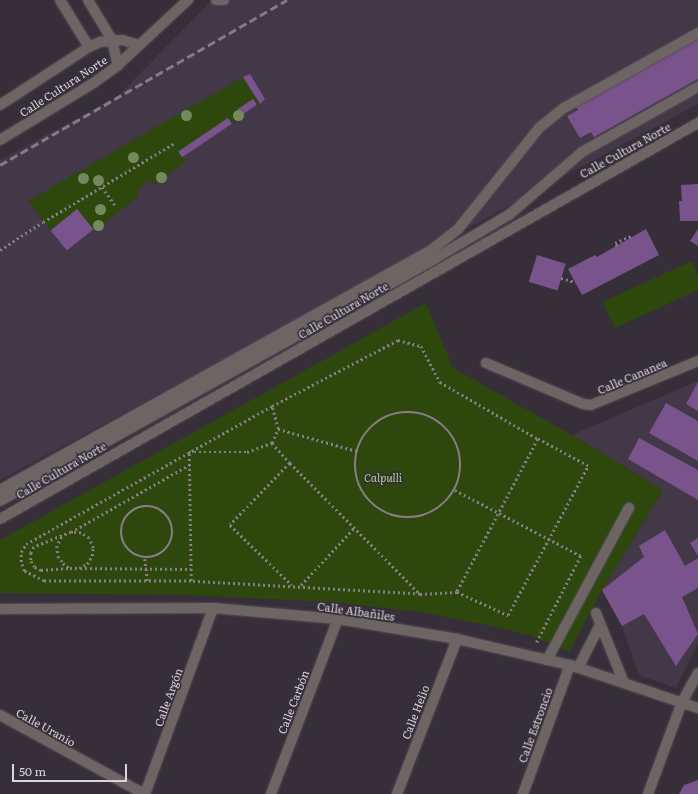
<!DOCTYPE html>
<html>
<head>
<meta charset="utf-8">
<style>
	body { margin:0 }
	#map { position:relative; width:698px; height:794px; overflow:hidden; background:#362f3a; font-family:Literata,serif }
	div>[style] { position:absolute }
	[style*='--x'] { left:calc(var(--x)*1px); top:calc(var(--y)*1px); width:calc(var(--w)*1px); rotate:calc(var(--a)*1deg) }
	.built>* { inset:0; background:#423848 }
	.green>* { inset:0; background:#2d470c }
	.building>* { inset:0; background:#79538c; transform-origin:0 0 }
	.path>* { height:2.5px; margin-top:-1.25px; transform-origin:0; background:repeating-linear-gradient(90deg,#867f89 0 2px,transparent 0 5px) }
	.path>.ring { margin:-1.25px; padding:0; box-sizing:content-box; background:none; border:2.5px solid #867f89; border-radius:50% }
	.roads { filter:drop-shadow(0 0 1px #544d57) drop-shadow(0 0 1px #544d57) }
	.minor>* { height:10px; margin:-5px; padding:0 5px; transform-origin:5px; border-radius:5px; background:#6c6564 }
	.rail>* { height:3px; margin-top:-1.5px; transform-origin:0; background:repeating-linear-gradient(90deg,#827c85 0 8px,transparent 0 12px) }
	.trees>* { width:11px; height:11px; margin:-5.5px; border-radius:50%; background:#748a5d }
	span { translate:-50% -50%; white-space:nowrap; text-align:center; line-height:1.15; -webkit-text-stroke:3.5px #362f3a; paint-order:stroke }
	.street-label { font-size:11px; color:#dad5dc }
	.park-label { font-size:11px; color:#a6d47a; font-style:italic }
	.scale { position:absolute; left:12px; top:764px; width:115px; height:18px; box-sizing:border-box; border:2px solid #dad5dc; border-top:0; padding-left:5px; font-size:12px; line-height:14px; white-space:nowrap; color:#dad5dc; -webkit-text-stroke:3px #362f3a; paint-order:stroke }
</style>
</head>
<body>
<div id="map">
	<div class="built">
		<i style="clip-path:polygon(212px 0,698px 0,698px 104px,0 480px,0 160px,118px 96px)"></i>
		<i style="clip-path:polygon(698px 381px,698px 644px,676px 688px,639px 675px,622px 626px,602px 590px,663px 490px,572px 435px)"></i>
	</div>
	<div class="green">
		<i style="clip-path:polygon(243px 77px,260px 104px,257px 105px,253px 100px,242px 117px,232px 124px,228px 119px,182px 155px,186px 161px,154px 185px,150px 180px,136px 191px,139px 196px,94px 231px,77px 209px,50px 230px,28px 201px)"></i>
		<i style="clip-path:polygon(692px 261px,698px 275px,698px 290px,615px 328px,602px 302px)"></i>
		<i style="clip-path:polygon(426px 303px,453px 368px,572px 435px,663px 490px,602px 590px,569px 652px,532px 636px,492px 626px,420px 612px,332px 602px,185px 595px,0 593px,0 540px)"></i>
	</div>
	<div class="building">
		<i style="clip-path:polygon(698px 36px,698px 79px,594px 137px,591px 132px,580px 138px,567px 116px,578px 110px,575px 105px)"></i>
		<i style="clip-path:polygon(250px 74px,265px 99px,260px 104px,243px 77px)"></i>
		<i style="left:253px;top:99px;width:7px;height:19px;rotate:56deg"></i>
		<i style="left:228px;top:118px;width:7px;height:60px;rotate:56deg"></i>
		<i style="clip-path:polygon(698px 184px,698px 221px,680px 221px,679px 201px,682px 201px,681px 185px)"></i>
		<i style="left:77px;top:209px;width:26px;height:34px;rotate:51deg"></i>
		<i style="clip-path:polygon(646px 229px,659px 255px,582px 295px,568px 269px,595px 255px,597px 257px)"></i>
		<i style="clip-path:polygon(698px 229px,698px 246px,690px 241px)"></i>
		<i style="left:537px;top:255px;width:30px;height:28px;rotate:17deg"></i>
		<i style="clip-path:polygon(698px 382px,698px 411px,686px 404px)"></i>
		<i style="clip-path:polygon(666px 403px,698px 421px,698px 461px,649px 433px)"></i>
		<i style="clip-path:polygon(639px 438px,698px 470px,698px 500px,628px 459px)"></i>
		<i style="clip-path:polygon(665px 530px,685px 566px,698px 558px,698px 588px,682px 597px,698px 634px,676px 666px,644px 614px,622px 626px,602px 590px,644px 557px,639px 546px)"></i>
		<i style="clip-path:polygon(698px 538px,698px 556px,690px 543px)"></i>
		<i style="clip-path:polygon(698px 780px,698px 794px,679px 794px,684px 785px)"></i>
	</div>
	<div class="path">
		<i style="--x:102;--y:187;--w:22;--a:54"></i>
		<i style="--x:617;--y:246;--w:4;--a:-124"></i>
		<i style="--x:615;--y:243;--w:17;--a:-24"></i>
		<i style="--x:0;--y:250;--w:51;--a:-33.1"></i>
		<i style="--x:43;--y:222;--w:152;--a:-31"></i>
		<i style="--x:561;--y:278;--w:15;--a:16"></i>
		<i class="ring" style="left:355px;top:412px;width:103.5px;height:103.5px"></i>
		<i style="--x:278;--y:429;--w:24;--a:-105"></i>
		<i style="--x:272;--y:406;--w:142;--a:-27.6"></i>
		<i style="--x:398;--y:340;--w:24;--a:15"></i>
		<i style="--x:421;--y:346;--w:41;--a:62.2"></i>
		<i style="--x:440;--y:382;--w:113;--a:30.2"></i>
		<i style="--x:538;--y:439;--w:173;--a:117.9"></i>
		<i style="--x:272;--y:443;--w:15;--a:-67"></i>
		<i style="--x:278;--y:429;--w:82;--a:15.6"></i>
		<i style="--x:290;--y:463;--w:86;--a:134.1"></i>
		<i style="--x:230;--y:525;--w:86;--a:44.1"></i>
		<i style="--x:455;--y:490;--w:142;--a:27.6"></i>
		<i style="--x:581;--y:556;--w:99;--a:117.1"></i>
		<i class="ring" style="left:121px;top:506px;width:49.5px;height:49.5px"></i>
		<i style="--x:71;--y:532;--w:136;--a:-29.6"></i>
		<i style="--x:62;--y:537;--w:10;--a:119"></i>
		<i style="--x:57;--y:546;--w:10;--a:84"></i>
		<i style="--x:58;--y:556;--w:9;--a:54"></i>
		<i style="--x:63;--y:563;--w:9;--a:36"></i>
		<i style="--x:70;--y:568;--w:9;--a:0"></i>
		<i style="--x:79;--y:568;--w:9;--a:-27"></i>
		<i style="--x:87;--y:564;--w:9;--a:-58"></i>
		<i style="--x:92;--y:556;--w:8;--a:-83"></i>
		<i style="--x:93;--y:548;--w:11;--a:-112"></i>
		<i style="--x:89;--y:538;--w:9;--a:-148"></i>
		<i style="--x:81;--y:533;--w:10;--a:-174"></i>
		<i style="--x:71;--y:532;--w:40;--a:158"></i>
		<i style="--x:34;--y:547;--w:7;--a:117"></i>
		<i style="--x:31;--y:553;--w:8;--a:90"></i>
		<i style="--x:31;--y:561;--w:7;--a:56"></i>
		<i style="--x:35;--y:567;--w:7;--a:27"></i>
		<i style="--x:41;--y:570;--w:29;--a:-4"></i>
		<i style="--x:70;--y:568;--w:121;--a:0.5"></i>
		<i style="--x:145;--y:559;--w:23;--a:83"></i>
		<i style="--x:191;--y:581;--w:147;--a:180"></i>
		<i style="--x:44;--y:581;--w:22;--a:-153"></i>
		<i style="--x:24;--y:571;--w:9;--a:-108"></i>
		<i style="--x:21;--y:562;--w:10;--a:-90"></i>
		<i style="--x:21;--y:552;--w:9;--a:-58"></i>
		<i style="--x:26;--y:544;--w:282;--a:-29.3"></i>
		<i style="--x:301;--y:585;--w:78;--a:-47.1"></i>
		<i style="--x:420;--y:594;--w:229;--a:-176.8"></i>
		<i style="--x:191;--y:581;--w:129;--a:-90.9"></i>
		<i style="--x:189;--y:452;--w:58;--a:0"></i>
		<i style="--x:247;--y:452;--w:27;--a:-20"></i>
		<i style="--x:272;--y:443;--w:27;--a:48"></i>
		<i style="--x:290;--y:463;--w:185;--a:45.2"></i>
		<i style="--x:420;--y:594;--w:37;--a:-3"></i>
		<i style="--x:457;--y:592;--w:56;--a:24.3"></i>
		<i style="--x:508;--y:615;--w:169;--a:-61.8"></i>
		<i style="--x:588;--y:466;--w:57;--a:-151.6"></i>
	</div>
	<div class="roads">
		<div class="minor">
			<i style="--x:60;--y:0;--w:55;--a:58.3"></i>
			<i style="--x:88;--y:0;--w:47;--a:59"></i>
			<i style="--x:112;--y:40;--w:26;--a:77"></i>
			<i style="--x:216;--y:0;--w:8;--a:0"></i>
			<i style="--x:0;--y:105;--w:106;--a:-33.1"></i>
			<i style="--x:89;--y:47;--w:12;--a:-24"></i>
			<i style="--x:100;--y:42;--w:22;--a:-5"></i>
			<i style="--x:122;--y:40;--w:18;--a:16"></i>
			<i style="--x:0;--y:140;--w:111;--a:-31.4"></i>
			<i style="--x:95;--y:82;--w:29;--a:-36"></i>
			<i style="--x:118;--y:65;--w:96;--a:-42.9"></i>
			<i style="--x:486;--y:363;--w:105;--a:22.9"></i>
			<i style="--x:583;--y:404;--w:8;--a:7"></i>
			<i style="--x:591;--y:405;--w:116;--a:-22.4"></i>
			<i style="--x:0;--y:490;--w:492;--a:-29.1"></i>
			<i style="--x:430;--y:251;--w:37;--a:-38"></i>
			<i style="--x:459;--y:228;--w:128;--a:-51.3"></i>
			<i style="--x:539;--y:128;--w:32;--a:-39"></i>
			<i style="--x:564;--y:108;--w:154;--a:-29.2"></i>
			<i style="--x:0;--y:501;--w:499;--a:-29.1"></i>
			<i style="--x:436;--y:258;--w:86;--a:-30.7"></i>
			<i style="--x:510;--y:214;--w:95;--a:-40.7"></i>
			<i style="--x:582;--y:152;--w:133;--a:-29.3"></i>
			<i style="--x:0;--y:519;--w:803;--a:-29.57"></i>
			<i style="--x:0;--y:609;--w:213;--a:-0.3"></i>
			<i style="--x:213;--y:608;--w:125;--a:5"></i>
			<i style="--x:338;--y:619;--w:121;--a:9.5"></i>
			<i style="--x:457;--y:639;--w:116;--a:13"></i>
			<i style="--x:570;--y:665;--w:135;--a:18.6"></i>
			<i style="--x:596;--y:613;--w:75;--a:68.2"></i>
			<i style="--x:547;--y:660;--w:173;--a:-61.7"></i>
			<i style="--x:578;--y:668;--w:48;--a:-62.9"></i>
			<i style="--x:0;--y:715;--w:164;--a:28.7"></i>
			<i style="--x:145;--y:794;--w:198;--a:-69.9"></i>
			<i style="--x:271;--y:794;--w:187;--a:-69.1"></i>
			<i style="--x:397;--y:794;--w:166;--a:-68.8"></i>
			<i style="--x:523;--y:794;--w:137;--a:-70"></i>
			<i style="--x:648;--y:794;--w:98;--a:-69.7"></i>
			<i style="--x:682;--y:702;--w:33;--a:-61"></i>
		</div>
	</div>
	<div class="rail">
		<i style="--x:0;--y:165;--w:331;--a:-29.9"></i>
	</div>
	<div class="trees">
		<i style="left:186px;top:115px"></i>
		<i style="left:238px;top:115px"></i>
		<i style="left:133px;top:157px"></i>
		<i style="left:161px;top:177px"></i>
		<i style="left:83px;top:178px"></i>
		<i style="left:98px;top:180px"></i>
		<i style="left:100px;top:209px"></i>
		<i style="left:98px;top:225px"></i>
	</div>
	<div class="street-label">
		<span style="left:63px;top:86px;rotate:-33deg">Calle Cultura Norte</span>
		<span style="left:625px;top:150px;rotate:-29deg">Calle Cultura Norte</span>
		<span style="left:343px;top:310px;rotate:-30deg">Calle Cultura Norte</span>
		<span style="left:632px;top:376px;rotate:-23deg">Calle Cananea</span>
		<span style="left:61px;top:470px;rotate:-30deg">Calle Cultura Norte</span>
		<span style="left:356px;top:611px;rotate:8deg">Calle Albañiles</span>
		<span style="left:168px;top:697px;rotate:-70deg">Calle Argón</span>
		<span style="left:293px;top:702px;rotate:-69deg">Calle Carbón</span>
		<span style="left:415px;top:712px;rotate:-69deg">Calle Helio</span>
		<span style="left:535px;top:725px;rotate:-70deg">Calle Estroncio</span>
		<span style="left:46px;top:727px;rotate:29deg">Calle Uranio</span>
	</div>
	<div class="park-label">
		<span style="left:383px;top:477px">Calpulli</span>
	</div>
	<div class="scale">50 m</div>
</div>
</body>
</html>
